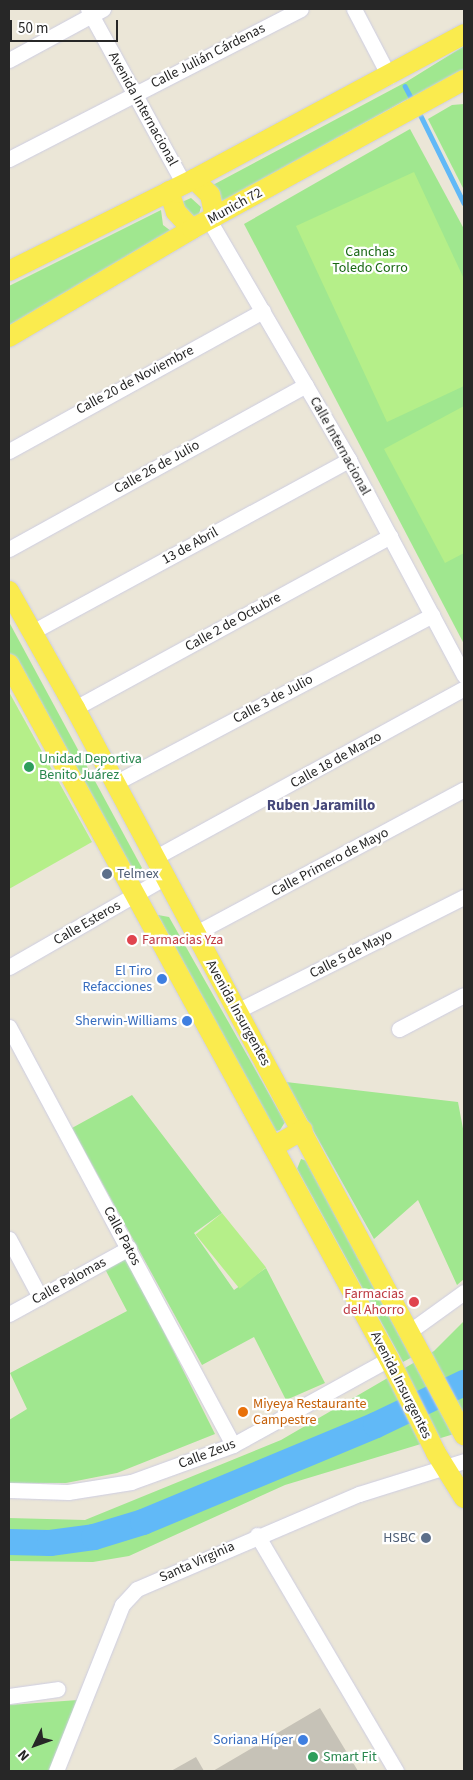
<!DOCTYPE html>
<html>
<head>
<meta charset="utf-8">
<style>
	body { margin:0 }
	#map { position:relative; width:473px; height:1780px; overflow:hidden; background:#ebe6d7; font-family:"Source Sans 3",sans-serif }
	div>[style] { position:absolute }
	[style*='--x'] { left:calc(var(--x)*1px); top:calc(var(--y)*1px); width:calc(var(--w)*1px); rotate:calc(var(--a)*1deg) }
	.green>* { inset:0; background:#a0e78f }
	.pitch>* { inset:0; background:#b5ef89; transform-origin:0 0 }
	.stream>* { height:4.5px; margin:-2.25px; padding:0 2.25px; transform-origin:2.25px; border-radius:2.25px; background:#61b9f7 }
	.river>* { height:26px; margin:-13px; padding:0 13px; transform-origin:13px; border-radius:13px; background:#61b9f7 }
	.building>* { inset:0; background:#c6c2b7 }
	.roads { filter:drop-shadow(0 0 1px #cdcde2) drop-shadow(0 0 1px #cdcde2) }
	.minor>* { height:15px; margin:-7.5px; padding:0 7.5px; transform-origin:7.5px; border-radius:7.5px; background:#fff }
	.major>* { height:20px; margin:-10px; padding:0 10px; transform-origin:10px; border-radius:10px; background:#faeb4e }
	.dots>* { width:14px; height:14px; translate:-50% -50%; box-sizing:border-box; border:2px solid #fff; border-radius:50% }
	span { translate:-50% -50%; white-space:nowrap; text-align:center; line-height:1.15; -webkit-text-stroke:4.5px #fff; paint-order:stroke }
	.street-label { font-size:14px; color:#272727 }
	.park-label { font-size:14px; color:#196814 }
	.leisure-label { font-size:14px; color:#27864d }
	.left { translate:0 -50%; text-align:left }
	.service-label { font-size:14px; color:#4e5e75 }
	.right { translate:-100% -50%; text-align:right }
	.health-label { font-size:14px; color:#be3a42 }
	.shop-label { font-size:14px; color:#366cbe }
	.food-label { font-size:14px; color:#c56008 }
	.neighbourhood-label { font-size:15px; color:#45477a; font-weight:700 }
	.frame { position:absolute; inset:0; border:10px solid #272727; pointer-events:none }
	.north { position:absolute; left:10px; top:1720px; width:50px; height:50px; -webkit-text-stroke:4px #fff; paint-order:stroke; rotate:228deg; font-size:14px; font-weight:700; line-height:20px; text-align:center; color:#272727 }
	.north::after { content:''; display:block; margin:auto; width:18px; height:22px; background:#272727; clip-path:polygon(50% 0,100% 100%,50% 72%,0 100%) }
	.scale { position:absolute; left:10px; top:20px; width:108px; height:22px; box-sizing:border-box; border:2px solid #272727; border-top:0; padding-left:6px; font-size:15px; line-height:18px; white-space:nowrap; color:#272727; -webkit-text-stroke:4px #fff; paint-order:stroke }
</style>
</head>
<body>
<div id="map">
	<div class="green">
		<i style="clip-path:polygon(464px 46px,464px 74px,404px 101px,223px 202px,211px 186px,406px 82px)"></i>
		<i style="clip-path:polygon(464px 104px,464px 190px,428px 119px,452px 105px)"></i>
		<i style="clip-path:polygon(410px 129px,464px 229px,464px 644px,244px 224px)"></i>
		<i style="clip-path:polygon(191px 198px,201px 207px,199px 214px,191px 219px,182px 202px)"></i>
		<i style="clip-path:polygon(161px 210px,163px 225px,175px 234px,9px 331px,9px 286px)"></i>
		<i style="clip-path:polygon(9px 622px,142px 868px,136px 873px,128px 876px,9px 653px)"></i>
		<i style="clip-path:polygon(158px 915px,169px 917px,285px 1122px,280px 1130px,271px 1133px)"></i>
		<i style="clip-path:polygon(286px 1082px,458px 1102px,464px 1134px,464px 1279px,457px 1285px,418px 1200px,374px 1239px)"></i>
		<i style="clip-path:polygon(132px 1095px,222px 1213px,194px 1233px,234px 1290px,266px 1268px,325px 1383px,286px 1400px,254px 1337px,202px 1365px,72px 1128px)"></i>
		<i style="clip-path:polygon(301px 1159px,310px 1162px,414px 1356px,403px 1362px,297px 1169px)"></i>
		<i style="clip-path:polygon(126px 1256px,215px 1434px,117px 1473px,66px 1483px,9px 1483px,9px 1420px,27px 1409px,10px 1373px,127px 1311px,105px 1269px)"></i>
		<i style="clip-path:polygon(464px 1321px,464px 1431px,285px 1485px,129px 1556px,93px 1562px,9px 1561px,9px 1518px,85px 1520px,281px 1440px,434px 1351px)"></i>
		<i style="clip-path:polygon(78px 1700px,51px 1771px,9px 1771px,9px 1705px)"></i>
	</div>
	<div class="pitch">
		<i style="clip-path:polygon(414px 172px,464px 279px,464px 386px,387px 422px,296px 226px)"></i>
		<i style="clip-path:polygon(464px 406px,464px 553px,445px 563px,384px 449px)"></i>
		<i style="clip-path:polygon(9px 692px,92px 842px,9px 889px)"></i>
		<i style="left:222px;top:1213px;width:70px;height:34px;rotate:51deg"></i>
	</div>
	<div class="stream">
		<i style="--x:405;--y:86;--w:15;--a:62"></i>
		<i style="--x:420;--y:114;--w:99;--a:63.7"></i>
	</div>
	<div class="river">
		<i style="--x:9;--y:1542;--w:41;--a:1.4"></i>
		<i style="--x:50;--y:1543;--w:44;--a:-7.8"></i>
		<i style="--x:94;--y:1537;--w:51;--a:-17"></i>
		<i style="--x:143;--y:1522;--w:252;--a:-22.6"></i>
		<i style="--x:376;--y:1425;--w:98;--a:-25.5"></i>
	</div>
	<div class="building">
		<i style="clip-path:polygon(320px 1708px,358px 1771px,213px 1771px)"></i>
		<i style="clip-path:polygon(196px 1757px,204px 1771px,171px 1771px)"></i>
	</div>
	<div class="roads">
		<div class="minor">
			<i style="--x:88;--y:9;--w:200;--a:61.3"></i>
			<i style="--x:354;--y:9;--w:76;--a:62.4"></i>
			<i style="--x:9;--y:60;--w:107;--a:-28.5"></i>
			<i style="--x:9;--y:159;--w:328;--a:-27.2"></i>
			<i style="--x:209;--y:220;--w:278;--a:59.7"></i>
			<i style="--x:349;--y:460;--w:244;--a:61.9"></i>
			<i style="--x:9;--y:451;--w:290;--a:-28.9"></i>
			<i style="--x:9;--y:549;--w:339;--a:-28.9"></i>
			<i style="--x:32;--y:632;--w:361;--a:-28.5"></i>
			<i style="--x:75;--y:708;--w:359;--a:-28.6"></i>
			<i style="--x:115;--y:783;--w:359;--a:-27.9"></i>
			<i style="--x:154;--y:858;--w:354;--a:-28.7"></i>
			<i style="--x:194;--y:934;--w:306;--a:-28.2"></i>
			<i style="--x:9;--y:967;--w:179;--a:-29.9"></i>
			<i style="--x:237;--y:1011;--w:254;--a:-26.7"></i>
			<i style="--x:9;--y:1027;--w:474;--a:61.8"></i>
			<i style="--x:399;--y:1029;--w:73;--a:-27.6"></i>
			<i style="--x:9;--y:1239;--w:66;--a:61.9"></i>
			<i style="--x:9;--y:1314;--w:137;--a:-28.8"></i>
			<i style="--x:410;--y:1331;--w:67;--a:-35.8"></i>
			<i style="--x:9;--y:1490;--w:59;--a:1.9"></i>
			<i style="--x:68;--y:1492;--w:64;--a:-9"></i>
			<i style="--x:131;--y:1482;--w:109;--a:-19.9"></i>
			<i style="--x:233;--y:1445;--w:178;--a:-28.9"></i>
			<i style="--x:257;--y:1535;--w:274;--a:59.5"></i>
			<i style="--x:9;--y:1696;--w:49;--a:-8.1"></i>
			<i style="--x:56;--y:1771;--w:179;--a:-68.3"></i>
			<i style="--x:122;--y:1605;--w:22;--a:-47"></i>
			<i style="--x:137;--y:1589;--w:241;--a:-23.2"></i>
			<i style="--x:359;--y:1494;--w:110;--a:-17.4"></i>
		</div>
		<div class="major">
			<i style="--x:194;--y:179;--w:23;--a:45"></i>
			<i style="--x:210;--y:195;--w:22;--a:77"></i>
			<i style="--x:169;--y:191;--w:22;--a:72"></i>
			<i style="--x:176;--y:212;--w:23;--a:47"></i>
			<i style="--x:9;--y:271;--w:207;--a:-26.4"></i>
			<i style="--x:194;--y:179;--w:306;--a:-28.2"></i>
			<i style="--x:9;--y:337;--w:212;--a:-30.5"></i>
			<i style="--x:192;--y:229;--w:310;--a:-28.7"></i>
			<i style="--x:9;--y:591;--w:134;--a:60.6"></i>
			<i style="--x:75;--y:708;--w:825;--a:61.85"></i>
			<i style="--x:9;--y:664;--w:792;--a:61.33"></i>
			<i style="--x:389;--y:1359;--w:105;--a:63.4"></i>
			<i style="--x:436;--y:1453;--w:53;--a:58.1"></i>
			<i style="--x:273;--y:1147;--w:34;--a:-30"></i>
		</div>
	</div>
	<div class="dots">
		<i style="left:29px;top:767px;background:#2e9e5b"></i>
		<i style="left:107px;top:874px;background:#5c6f8a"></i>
		<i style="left:132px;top:940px;background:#e0444e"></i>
		<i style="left:162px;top:979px;background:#3f7fe0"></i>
		<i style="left:187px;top:1021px;background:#3f7fe0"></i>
		<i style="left:414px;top:1302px;background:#e0444e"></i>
		<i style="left:243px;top:1412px;background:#e8710a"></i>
		<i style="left:426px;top:1538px;background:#5c6f8a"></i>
		<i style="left:303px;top:1740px;background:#3f7fe0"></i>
		<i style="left:313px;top:1757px;background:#2e9e5b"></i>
	</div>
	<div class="street-label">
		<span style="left:208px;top:56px;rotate:-27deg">Calle Julián Cárdenas</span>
		<span style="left:143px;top:109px;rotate:61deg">Avenida Internacional</span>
		<span style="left:235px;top:206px;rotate:-29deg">Munich 72</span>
		<span style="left:135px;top:380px;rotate:-28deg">Calle 20 de Noviembre</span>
		<span style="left:340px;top:446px;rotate:61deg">Calle Internacional</span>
		<span style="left:157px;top:467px;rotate:-29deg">Calle 26 de Julio</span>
		<span style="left:190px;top:546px;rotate:-29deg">13 de Abril</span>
		<span style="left:233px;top:622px;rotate:-29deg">Calle 2 de Octubre</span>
		<span style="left:273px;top:699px;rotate:-28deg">Calle 3 de Julio</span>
		<span style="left:336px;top:760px;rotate:-29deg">Calle 18 de Marzo</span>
		<span style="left:330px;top:862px;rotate:-28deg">Calle Primero de Mayo</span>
		<span style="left:87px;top:923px;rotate:-30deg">Calle Esteros</span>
		<span style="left:351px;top:954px;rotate:-27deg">Calle 5 de Mayo</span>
		<span style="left:238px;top:1013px;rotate:61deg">Avenida Insurgentes</span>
		<span style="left:122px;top:1236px;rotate:62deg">Calle Patos</span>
		<span style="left:69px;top:1281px;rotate:-29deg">Calle Palomas</span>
		<span style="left:401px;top:1385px;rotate:63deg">Avenida Insurgentes</span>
		<span style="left:207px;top:1454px;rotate:-21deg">Calle Zeus</span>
		<span style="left:197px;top:1562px;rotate:-24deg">Santa Virginia</span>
	</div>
	<div class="park-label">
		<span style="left:370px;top:260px">Canchas<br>Toledo Corro</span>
	</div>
	<div class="leisure-label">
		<span class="left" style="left:39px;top:767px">Unidad Deportiva<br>Benito Juárez</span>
		<span class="left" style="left:323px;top:1757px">Smart Fit</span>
	</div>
	<div class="service-label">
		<span class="left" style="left:117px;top:874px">Telmex</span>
		<span class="right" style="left:416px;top:1538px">HSBC</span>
	</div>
	<div class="health-label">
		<span class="left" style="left:142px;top:940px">Farmacias Yza</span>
		<span class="right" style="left:404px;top:1302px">Farmacias<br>del Ahorro</span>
	</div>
	<div class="shop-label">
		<span class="right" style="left:152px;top:979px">El Tiro<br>Refacciones</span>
		<span class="right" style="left:177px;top:1021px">Sherwin-Williams</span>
		<span class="right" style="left:293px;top:1740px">Soriana Híper</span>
	</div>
	<div class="food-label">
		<span class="left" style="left:253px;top:1412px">Miyeya Restaurante<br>Campestre</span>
	</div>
	<div class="neighbourhood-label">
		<span style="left:321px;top:806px">Ruben Jaramillo</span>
	</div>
	<div class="frame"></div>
	<div class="north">N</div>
	<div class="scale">50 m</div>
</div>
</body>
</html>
